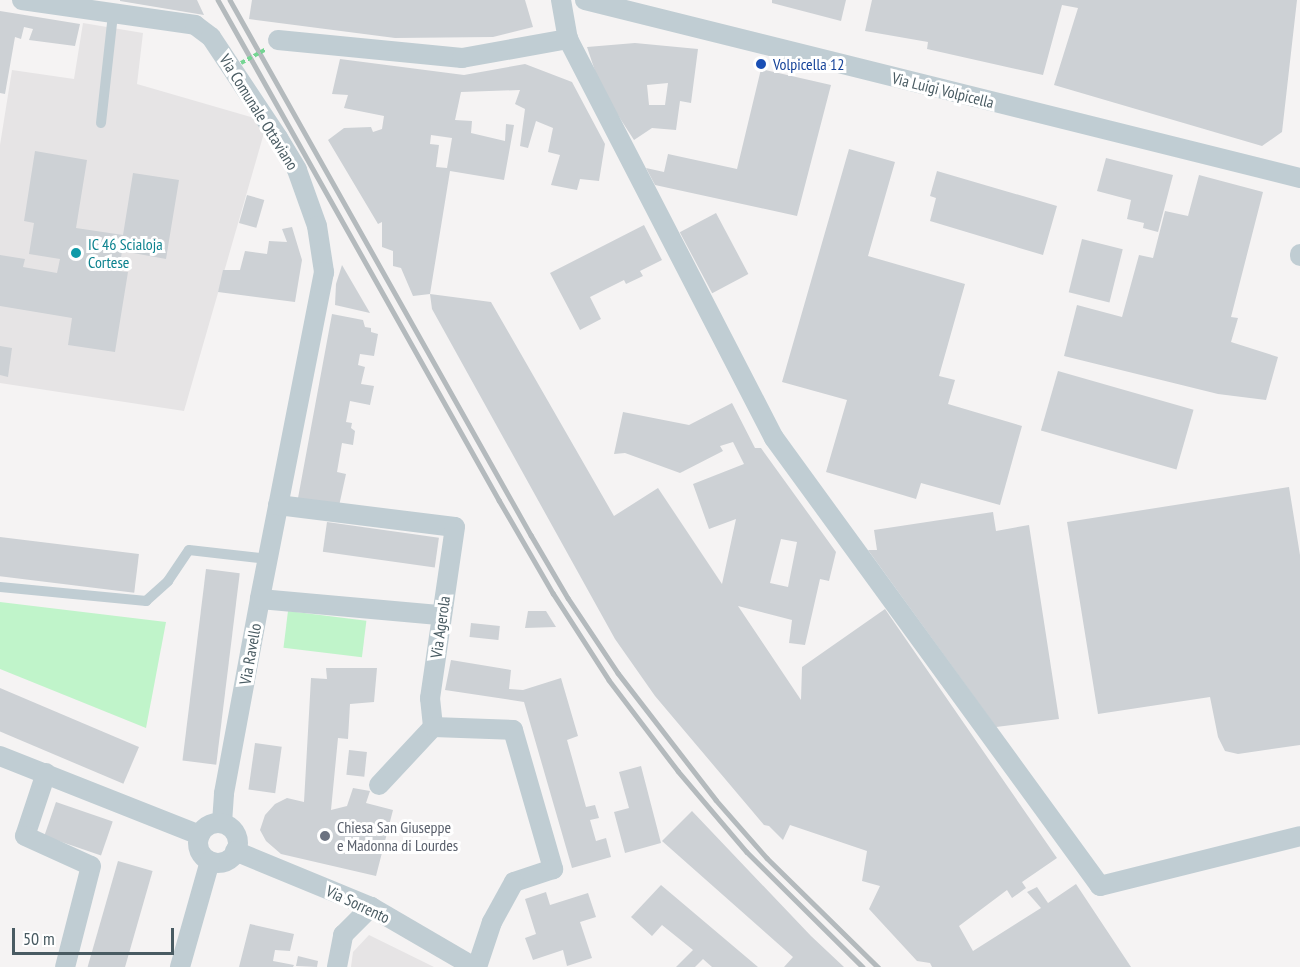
<!DOCTYPE html>
<html>
<head>
<meta charset="utf-8">
<style>
	body { margin:0 }
	#map { position:relative; width:1300px; height:967px; overflow:hidden; background:#f5f3f3; font-family:"PT Sans Narrow",sans-serif }
	div>[style] { position:absolute }
	[style*='--x'] { left:calc(var(--x)*1px); top:calc(var(--y)*1px); width:calc(var(--w)*1px); rotate:calc(var(--a)*1deg) }
	.education>* { inset:0; background:#e6e4e5 }
	.green>* { inset:0; background:#c0f4ca; transform-origin:0 0 }
	.building>* { inset:0; background:#cdd1d5; transform-origin:0 0 }
	.service>* { height:10px; margin:-5px; padding:0 5px; transform-origin:5px; border-radius:5px; background:#c0cdd3 }
	.minor>* { height:20px; margin:-10px; padding:0 10px; transform-origin:10px; border-radius:10px; background:#c0cdd3 }
	.minor>.ring { margin:-10px; padding:0; box-sizing:content-box; background:none; border:20px solid #c0cdd3; border-radius:50% }
	.rail>* { height:4.5px; margin:-2.25px; padding:0 2.25px; transform-origin:2.25px; border-radius:2.25px; background:#b4babd }
	.path-bridge>* { height:4px; margin-top:-2px; transform-origin:0; background:repeating-linear-gradient(90deg,#75d593 0 4.5px,transparent 0 7.5px) }
	.dots>* { width:16px; height:16px; translate:-50% -50%; box-sizing:border-box; border:3px solid #fff; border-radius:50% }
	span { translate:-50% -50%; white-space:nowrap; text-align:center; line-height:1.15; -webkit-text-stroke:6px #fff; paint-order:stroke }
	.transit-label { font-size:16px; color:#164399 }
	.left { translate:0 -50%; text-align:left }
	.street-label { font-size:16px; color:#495b62 }
	.culture-label { font-size:16px; color:#0d838f }
	.worship-label { font-size:16px; color:#5b616d }
	.scale { position:absolute; left:12px; top:928px; width:162px; height:27px; box-sizing:border-box; border:3px solid #495b62; border-top:0; padding-left:8px; font-size:18px; line-height:21px; white-space:nowrap; color:#495b62; -webkit-text-stroke:4px #fff; paint-order:stroke }
</style>
</head>
<body>
<div id="map">
	<div class="education">
		<i style="clip-path:polygon(83px 23px,143px 33px,137px 84px,261px 120px,264px 133px,184px 411px,0 383px,0 145px,12px 70px,74px 79px)"></i>
		<i style="clip-path:polygon(369px 935px,434px 967px,351px 967px,353px 952px)"></i>
	</div>
	<div class="green">
		<i style="clip-path:polygon(0 602px,166px 622px,146px 728px,0 669px)"></i>
		<i style="left:288px;top:611px;width:79px;height:37px;rotate:7deg"></i>
	</div>
	<div class="building">
		<i style="clip-path:polygon(120px 0,197px 0,204px 15px,120px 1px)"></i>
		<i style="clip-path:polygon(252px 0,525px 0,533px 27px,493px 37px,395px 38px,249px 19px)"></i>
		<i style="clip-path:polygon(772px 0,846px 0,841px 21px,772px 3px)"></i>
		<i style="clip-path:polygon(872px 0,1297px 0,1282px 132px,1262px 146px,1054px 85px,1078px 8px,1062px 5px,1043px 75px,927px 49px,928px 42px,865px 31px)"></i>
		<i style="clip-path:polygon(0 11px,80px 24px,75px 46px,29px 40px,33px 29px,24px 27px,21px 39px,15px 37px,5px 94px,0 93px)"></i>
		<i style="clip-path:polygon(evenodd,635px 43px,698px 49px,691px 103px,680px 101px,676px 130px,652px 128px,634px 140px,601px 89px,587px 47px,635px 43px,668px 83px,665px 105px,649px 105px,647px 85px,668px 83px)"></i>
		<i style="clip-path:polygon(evenodd,340px 59px,464px 75px,525px 64px,572px 82px,605px 144px,599px 181px,580px 179px,577px 190px,551px 185px,560px 155px,548px 152px,553px 128px,536px 121px,528px 148px,520px 146px,525px 109px,515px 104px,520px 90px,461px 92px,455px 120px,472px 121px,471px 133px,505px 141px,506px 124px,514px 125px,504px 180px,450px 171px,430px 294px,413px 296px,401px 268px,393px 266px,393px 251px,382px 247px,382px 222px,378px 224px,328px 140px,344px 128px,371px 127px,373px 132px,382px 129px,384px 116px,344px 108px,348px 95px,332px 94px,340px 59px,431px 135px,452px 138px,447px 168px,436px 167px,439px 145px,430px 144px,431px 135px)"></i>
		<i style="clip-path:polygon(761px 69px,831px 85px,797px 216px,655px 185px,646px 168px,664px 172px,668px 154px,737px 169px)"></i>
		<i style="clip-path:polygon(849px 149px,895px 162px,868px 256px,965px 284px,939px 376px,955px 380px,948px 404px,1022px 426px,1000px 505px,921px 483px,916px 499px,826px 472px,847px 400px,782px 382px)"></i>
		<i style="clip-path:polygon(35px 151px,87px 160px,76px 228px,123px 235px,133px 173px,179px 180px,166px 259px,122px 251px,119px 271px,128px 272px,115px 352px,68px 345px,72px 318px,0 306px,0 255px,25px 259px,23px 267px,57px 273px,60px 259px,29px 254px,34px 223px,24px 221px)"></i>
		<i style="clip-path:polygon(1106px 158px,1173px 175px,1158px 232px,1143px 228px,1144px 223px,1127px 219px,1131px 200px,1097px 191px)"></i>
		<i style="clip-path:polygon(937px 171px,1057px 206px,1043px 255px,930px 221px,936px 198px,930px 196px)"></i>
		<i style="clip-path:polygon(1199px 175px,1263px 192px,1231px 317px,1238px 318px,1231px 342px,1278px 357px,1266px 400px,1218px 394px,1064px 356px,1077px 305px,1122px 317px,1139px 255px,1153px 258px,1165px 211px,1188px 216px)"></i>
		<i style="left:247px;top:195px;width:18px;height:29px;rotate:16deg"></i>
		<i style="left:716px;top:213px;width:69px;height:41px;rotate:62deg"></i>
		<i style="clip-path:polygon(644px 225px,662px 260px,640px 271px,643px 276px,626px 284px,624px 280px,590px 297px,601px 319px,580px 330px,550px 273px)"></i>
		<i style="clip-path:polygon(292px 227px,302px 260px,295px 302px,218px 292px,223px 270px,240px 270px,245px 251px,267px 254px,269px 241px,287px 242px,282px 229px)"></i>
		<i style="left:1082px;top:239px;width:42px;height:55px;rotate:14deg"></i>
		<i style="clip-path:polygon(342px 265px,370px 313px,335px 305px,336px 284px)"></i>
		<i style="clip-path:polygon(evenodd,430px 294px,491px 302px,614px 516px,658px 488px,722px 584px,736px 519px,709px 529px,693px 484px,744px 464px,733px 442px,720px 446px,723px 451px,680px 473px,625px 453px,614px 454px,623px 412px,689px 425px,732px 403px,755px 448px,761px 448px,836px 552px,829px 581px,820px 579px,805px 645px,789px 643px,792px 620px,738px 606px,801px 700px,802px 667px,885px 609px,1057px 858px,1022px 882px,1026px 888px,1012px 898px,1007px 890px,959px 926px,973px 951px,1041px 908px,1027px 892px,1037px 887px,1048px 903px,1076px 884px,1131px 967px,932px 967px,930px 963px,917px 961px,869px 909px,880px 886px,862px 881px,867px 851px,790px 825px,783px 840px,769px 826px,764px 825px,655px 696px,615px 639px,432px 309px,430px 294px,781px 539px,797px 542px,788px 587px,770px 583px,781px 539px)"></i>
		<i style="clip-path:polygon(332px 314px,363px 320px,365px 327px,371px 328px,371px 332px,378px 334px,374px 356px,360px 354px,358px 365px,365px 367px,361px 384px,374px 386px,370px 405px,350px 401px,346px 422px,352px 423px,351px 428px,355px 431px,353px 445px,342px 443px,337px 472px,346px 474px,339px 506px,298px 498px)"></i>
		<i style="clip-path:polygon(0 346px,12px 348px,8px 377px,0 375px)"></i>
		<i style="left:1058px;top:371px;width:141px;height:62px;rotate:16deg"></i>
		<i style="clip-path:polygon(1289px 487px,1300px 555px,1300px 745px,1238px 754px,1225px 751px,1218px 737px,1210px 697px,1098px 714px,1067px 522px)"></i>
		<i style="clip-path:polygon(993px 512px,996px 531px,1029px 525px,1059px 719px,996px 727px,868px 550px,877px 550px,874px 530px)"></i>
		<i style="left:327px;top:522px;width:113px;height:30px;rotate:8deg"></i>
		<i style="left:0;top:537px;width:140px;height:39px;rotate:7deg"></i>
		<i style="left:206px;top:569px;width:34px;height:193px;rotate:7deg"></i>
		<i style="clip-path:polygon(528px 611px,546px 611px,556px 627px,525px 628px)"></i>
		<i style="left:471px;top:623px;width:29px;height:14px;rotate:6deg"></i>
		<i style="clip-path:polygon(451px 660px,511px 670px,509px 689px,523px 690px,561px 678px,578px 736px,567px 740px,586px 807px,595px 805px,599px 818px,590px 820px,596px 841px,606px 838px,611px 857px,572px 868px,524px 702px,445px 690px)"></i>
		<i style="clip-path:polygon(326px 668px,377px 668px,374px 702px,350px 704px,348px 739px,338px 738px,331px 810px,347px 806px,353px 788px,370px 791px,366px 803px,393px 810px,376px 876px,281px 854px,266px 841px,260px 830px,265px 815px,275px 804px,287px 798px,304px 802px,311px 678px,327px 679px)"></i>
		<i style="left:0;top:688px;width:151px;height:40px;rotate:23deg"></i>
		<i style="left:255px;top:743px;width:27px;height:47px;rotate:8deg"></i>
		<i style="left:349px;top:750px;width:18px;height:25px;rotate:6deg"></i>
		<i style="clip-path:polygon(641px 766px,661px 843px,625px 853px,614px 812px,629px 808px,619px 772px)"></i>
		<i style="left:56px;top:802px;width:60px;height:36px;rotate:19deg"></i>
		<i style="clip-path:polygon(692px 811px,811px 936px,844px 967px,784px 967px,793px 957px,662px 841px)"></i>
		<i style="left:118px;top:861px;width:36px;height:111px;rotate:16deg"></i>
		<i style="clip-path:polygon(661px 885px,758px 967px,712px 967px,703px 959px,695px 967px,676px 967px,693px 950px,662px 925px,652px 936px,631px 917px)"></i>
		<i style="clip-path:polygon(546px 892px,550px 905px,588px 893px,596px 917px,580px 922px,592px 958px,567px 966px,563px 950px,533px 960px,525px 938px,536px 934px,525px 899px)"></i>
		<i style="clip-path:polygon(250px 924px,294px 934px,290px 951px,275px 950px,273px 961px,294px 965px,293px 967px,239px 967px)"></i>
		<i style="clip-path:polygon(298px 956px,318px 961px,317px 967px,296px 966px)"></i>
	</div>
	<div class="service">
		<i style="--x:101;--y:123;--w:110;--a:-83.7"></i>
		<i style="--x:0;--y:587;--w:147;--a:5.5"></i>
		<i style="--x:146;--y:601;--w:30;--a:-42"></i>
		<i style="--x:168;--y:581;--w:37;--a:-56"></i>
		<i style="--x:189;--y:550;--w:80;--a:6.5"></i>
	</div>
	<div class="minor">
		<i style="--x:22;--y:0;--w:175;--a:8.2"></i>
		<i style="--x:195;--y:25;--w:20;--a:37"></i>
		<i style="--x:211;--y:37;--w:121;--a:56.4"></i>
		<i style="--x:278;--y:138;--w:37;--a:59"></i>
		<i style="--x:297;--y:170;--w:59;--a:70.3"></i>
		<i style="--x:317;--y:226;--w:47;--a:81.3"></i>
		<i style="--x:324;--y:272;--w:333;--a:101.1"></i>
		<i style="--x:260;--y:599;--w:198;--a:100.5"></i>
		<i style="--x:224;--y:794;--w:29;--a:94"></i>
		<i style="--x:561;--y:0;--w:40;--a:80"></i>
		<i style="--x:568;--y:39;--w:449;--a:62.7"></i>
		<i style="--x:774;--y:438;--w:554;--a:53.96"></i>
		<i style="--x:1100;--y:886;--w:206;--a:-14"></i>
		<i style="--x:585;--y:0;--w:737;--a:13.98"></i>
		<i style="--x:278;--y:40;--w:185;--a:5.6"></i>
		<i style="--x:462;--y:58;--w:108;--a:-10.2"></i>
		<i style="--x:1300;--y:254;--w:2;--a:90"></i>
		<i style="--x:278;--y:505;--w:178;--a:7.1"></i>
		<i style="--x:455;--y:527;--w:173;--a:98.3"></i>
		<i style="--x:430;--y:698;--w:29;--a:84"></i>
		<i style="--x:260;--y:599;--w:182;--a:5.1"></i>
		<i style="--x:0;--y:756;--w:215;--a:21.6"></i>
		<i style="--x:46;--y:773;--w:66;--a:108.4"></i>
		<i style="--x:25;--y:836;--w:72;--a:24.4"></i>
		<i style="--x:91;--y:866;--w:104;--a:104.4"></i>
		<i style="--x:379;--y:785;--w:79;--a:-47"></i>
		<i style="--x:433;--y:727;--w:80;--a:2.1"></i>
		<i style="--x:513;--y:730;--w:145;--a:73.9"></i>
		<i style="--x:553;--y:869;--w:41;--a:161.6"></i>
		<i style="--x:514;--y:882;--w:46;--a:118.8"></i>
		<i style="--x:492;--y:922;--w:47;--a:108.4"></i>
		<i class="ring" style="left:198px;top:823px;width:20px;height:20px"></i>
		<i style="--x:235;--y:851;--w:147;--a:22.4"></i>
		<i style="--x:371;--y:907;--w:119;--a:30.2"></i>
		<i style="--x:180;--y:967;--w:110;--a:-74.2"></i>
		<i style="--x:337;--y:967;--w:33;--a:-79"></i>
		<i style="--x:343;--y:935;--w:40;--a:-45"></i>
	</div>
	<div class="rail">
		<i style="--x:218;--y:0;--w:574;--a:60.66"></i>
		<i style="--x:499;--y:500;--w:108;--a:59.9"></i>
		<i style="--x:553;--y:593;--w:103;--a:57.2"></i>
		<i style="--x:609;--y:680;--w:114;--a:52.8"></i>
		<i style="--x:678;--y:771;--w:106;--a:49.6"></i>
		<i style="--x:747;--y:852;--w:163;--a:44.8"></i>
		<i style="--x:230;--y:0;--w:614;--a:60.64"></i>
		<i style="--x:531;--y:535;--w:73;--a:59.6"></i>
		<i style="--x:568;--y:598;--w:90;--a:56.3"></i>
		<i style="--x:618;--y:673;--w:160;--a:52.3"></i>
		<i style="--x:716;--y:800;--w:77;--a:48.7"></i>
		<i style="--x:767;--y:858;--w:156;--a:44.5"></i>
	</div>
	<div class="path-bridge">
		<i style="--x:241;--y:63;--w:29;--a:-29"></i>
	</div>
	<div class="dots">
		<i style="left:761px;top:64px;background:#1a4fb4"></i>
		<i style="left:76px;top:253px;background:#0f9aa8"></i>
		<i style="left:325px;top:836px;background:#6b7280"></i>
	</div>
	<div class="transit-label">
		<span class="left" style="left:773px;top:64px">Volpicella 12</span>
	</div>
	<div class="street-label">
		<span style="left:943px;top:90px;rotate:14deg">Via Luigi Volpicella</span>
		<span style="left:259px;top:112px;rotate:58deg">Via Comunale Ottaviano</span>
		<span style="left:440px;top:627px;rotate:-82deg">Via Agerola</span>
		<span style="left:250px;top:654px;rotate:-80deg">Via Ravello</span>
		<span style="left:358px;top:904px;rotate:25deg">Via Sorrento</span>
	</div>
	<div class="culture-label">
		<span class="left" style="left:88px;top:253px">IC 46 Scialoja<br>Cortese</span>
	</div>
	<div class="worship-label">
		<span class="left" style="left:337px;top:836px">Chiesa San Giuseppe<br>e Madonna di Lourdes</span>
	</div>
	<div class="scale">50 m</div>
</div>
</body>
</html>
